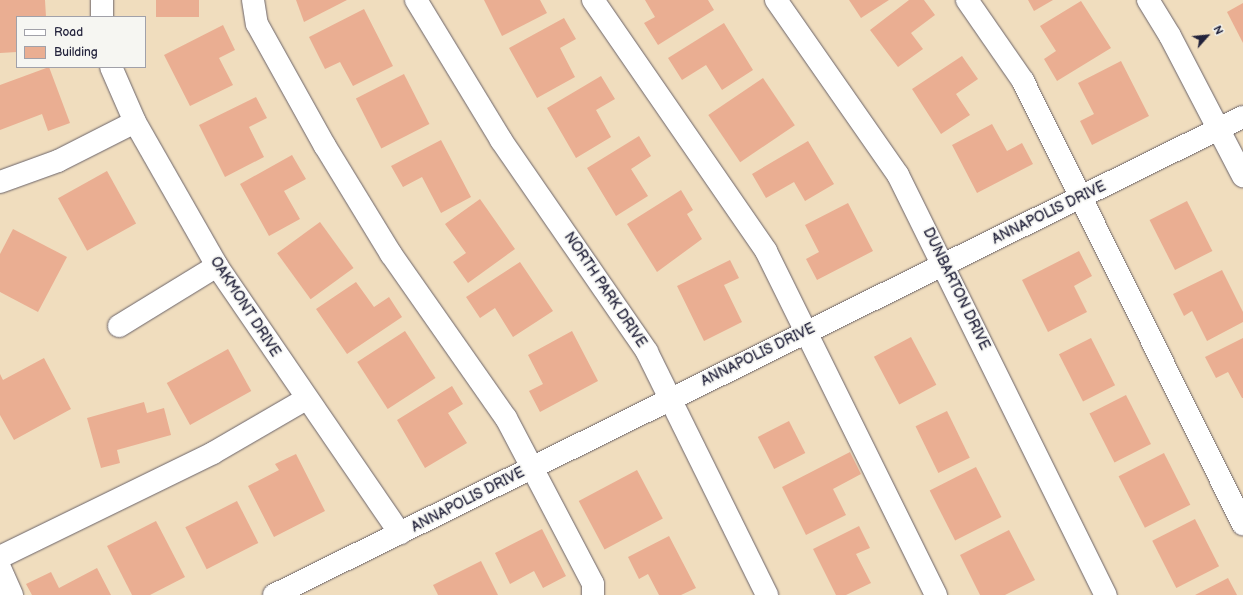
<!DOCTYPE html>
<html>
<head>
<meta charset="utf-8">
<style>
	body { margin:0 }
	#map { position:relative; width:1243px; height:595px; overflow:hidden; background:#f0ddbe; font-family:"Balsamiq Sans",sans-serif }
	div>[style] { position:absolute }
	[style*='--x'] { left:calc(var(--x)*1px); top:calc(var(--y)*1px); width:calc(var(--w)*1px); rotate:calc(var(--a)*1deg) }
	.building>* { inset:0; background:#eaae92; transform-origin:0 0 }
	.roads { filter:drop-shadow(0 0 1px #6a6369) drop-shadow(0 0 1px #6a6369) }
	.minor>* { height:22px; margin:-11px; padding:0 11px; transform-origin:11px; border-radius:11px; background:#fff }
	span { translate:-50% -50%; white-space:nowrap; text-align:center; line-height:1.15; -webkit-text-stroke:3.5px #f6f6f2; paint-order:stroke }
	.street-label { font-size:14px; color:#22223b }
	.legend { position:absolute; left:16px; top:16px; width:130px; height:52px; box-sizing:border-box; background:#f6f6f2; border:1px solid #a1a1a9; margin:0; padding:5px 7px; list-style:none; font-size:12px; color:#22223b }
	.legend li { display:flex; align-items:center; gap:8px; height:20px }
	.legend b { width:20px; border:1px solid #a1a1a9 }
	.north { position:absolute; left:1187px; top:16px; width:40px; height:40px; -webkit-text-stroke:3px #f6f6f2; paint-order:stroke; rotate:63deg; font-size:11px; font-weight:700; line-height:16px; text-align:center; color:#22223b }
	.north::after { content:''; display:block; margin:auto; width:14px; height:18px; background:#22223b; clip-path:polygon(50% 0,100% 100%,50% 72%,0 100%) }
</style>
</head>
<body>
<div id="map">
	<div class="building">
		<i style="clip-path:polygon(0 0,45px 0,46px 17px,17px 17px,17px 52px,0 53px)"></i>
		<i style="left:156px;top:0;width:43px;height:17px"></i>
		<i style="clip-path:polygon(296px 0,347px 0,304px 22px)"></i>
		<i style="clip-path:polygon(484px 0,540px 0,547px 13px,502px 36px)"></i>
		<i style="clip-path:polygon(645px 0,708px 0,714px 10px,658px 45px,644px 23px,655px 17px)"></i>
		<i style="clip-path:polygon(849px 0,889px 0,861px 18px)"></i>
		<i style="clip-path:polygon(909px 0,924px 0,935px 15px,911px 33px,923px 49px,898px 67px,870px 30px)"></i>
		<i style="clip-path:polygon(1028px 0,1053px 0,1034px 11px)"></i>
		<i style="clip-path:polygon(1081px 1px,1111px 48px,1057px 81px,1044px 59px,1056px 51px,1040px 26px)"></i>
		<i style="clip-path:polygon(1243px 3px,1243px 43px,1227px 12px)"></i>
		<i style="clip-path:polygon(364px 9px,393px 66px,353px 86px,340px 62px,325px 69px,309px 37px)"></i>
		<i style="clip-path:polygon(564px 18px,576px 39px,560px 48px,575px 77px,537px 98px,509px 48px)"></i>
		<i style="clip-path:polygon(724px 23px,753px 70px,722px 90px,706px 65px,682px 80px,668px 58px)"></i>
		<i style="clip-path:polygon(223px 25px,235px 50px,219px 58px,233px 85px,190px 106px,164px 55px)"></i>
		<i style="clip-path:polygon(962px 56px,978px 79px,956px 94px,970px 115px,941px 134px,912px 89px)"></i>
		<i style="clip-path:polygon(1121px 61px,1149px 116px,1092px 145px,1080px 121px,1094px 114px,1078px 83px)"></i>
		<i style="clip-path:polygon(49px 67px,70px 123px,48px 131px,42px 114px,0 130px,0 85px)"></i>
		<i style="left:404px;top:74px;width:56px;height:54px;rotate:63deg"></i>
		<i style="clip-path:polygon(601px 76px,615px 99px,596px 110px,611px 137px,576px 158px,547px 108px)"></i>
		<i style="left:763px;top:78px;width:57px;height:66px;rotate:56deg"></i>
		<i style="clip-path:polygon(256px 97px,267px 118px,249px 127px,264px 157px,225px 177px,199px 125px)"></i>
		<i style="clip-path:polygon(992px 124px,1007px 151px,1022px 143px,1033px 164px,977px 193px,952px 145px)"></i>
		<i style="clip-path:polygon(639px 136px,651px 156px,631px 169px,648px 196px,616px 216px,587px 168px)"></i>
		<i style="clip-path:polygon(441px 140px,471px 197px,441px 213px,422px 177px,403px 187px,391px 166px)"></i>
		<i style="clip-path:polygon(808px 141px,834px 184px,805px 201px,794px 182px,766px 198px,752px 174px)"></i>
		<i style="clip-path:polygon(292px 155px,306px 179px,284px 191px,300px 219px,269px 236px,240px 184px)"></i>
		<i style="left:107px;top:171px;width:60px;height:56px;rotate:61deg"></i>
		<i style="clip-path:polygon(681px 190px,693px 210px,687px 214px,702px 239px,657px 272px,627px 224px)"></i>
		<i style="clip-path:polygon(480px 199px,515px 249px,468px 283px,453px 262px,466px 253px,445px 224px)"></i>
		<i style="left:1187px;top:201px;width:56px;height:42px;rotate:63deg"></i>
		<i style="clip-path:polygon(848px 203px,873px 251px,817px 280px,806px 259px,819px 252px,805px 225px)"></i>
		<i style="left:320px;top:222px;width:57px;height:53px;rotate:54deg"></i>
		<i style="clip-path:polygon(13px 229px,67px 257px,38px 312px,0 292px,0 254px)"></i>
		<i style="clip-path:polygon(1079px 251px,1092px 276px,1074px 286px,1087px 312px,1048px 332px,1022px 280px)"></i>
		<i style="clip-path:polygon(730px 260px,739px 278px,724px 285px,742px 322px,704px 341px,677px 286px)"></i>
		<i style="clip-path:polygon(520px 262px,553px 311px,513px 337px,495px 308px,480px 318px,466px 297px)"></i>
		<i style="clip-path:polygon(1222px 270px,1243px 312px,1243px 322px,1207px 341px,1192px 311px,1184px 316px,1173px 294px)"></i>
		<i style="clip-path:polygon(356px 282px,374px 307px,389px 297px,402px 317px,347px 354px,316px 309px)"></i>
		<i style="left:405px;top:331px;width:56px;height:57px;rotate:57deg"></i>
		<i style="clip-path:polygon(572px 331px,598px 381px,540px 412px,529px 391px,543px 384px,528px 355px)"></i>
		<i style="left:911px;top:337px;width:54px;height:42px;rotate:62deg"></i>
		<i style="left:1091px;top:338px;width:53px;height:36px;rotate:63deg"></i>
		<i style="clip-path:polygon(1243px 338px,1243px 398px,1242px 398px,1228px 372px,1216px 378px,1205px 357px)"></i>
		<i style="left:228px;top:349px;width:48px;height:70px;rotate:61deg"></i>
		<i style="clip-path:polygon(44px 358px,71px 409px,14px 440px,0 415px,0 374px,3px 380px)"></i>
		<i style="clip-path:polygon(452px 386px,463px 404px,448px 413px,467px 443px,425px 468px,397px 420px)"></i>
		<i style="left:1126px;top:395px;width:55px;height:41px;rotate:63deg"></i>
		<i style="clip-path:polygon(144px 402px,147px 413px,164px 408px,171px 435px,117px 450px,120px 463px,101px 468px,87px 418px)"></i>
		<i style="left:947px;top:411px;width:52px;height:35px;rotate:64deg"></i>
		<i style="left:789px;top:421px;width:36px;height:35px;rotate:63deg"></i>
		<i style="clip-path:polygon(850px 452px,861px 474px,833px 489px,846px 515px,806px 535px,782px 487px)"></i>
		<i style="left:1164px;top:453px;width:58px;height:51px;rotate:63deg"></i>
		<i style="clip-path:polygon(296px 454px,325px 511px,274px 537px,248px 486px,279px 470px,275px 464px)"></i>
		<i style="left:976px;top:467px;width:56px;height:52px;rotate:63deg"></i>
		<i style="left:637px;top:470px;width:55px;height:66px;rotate:62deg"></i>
		<i style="left:237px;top:501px;width:47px;height:58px;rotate:63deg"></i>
		<i style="left:1195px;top:519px;width:53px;height:48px;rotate:63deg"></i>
		<i style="clip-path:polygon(156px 521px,185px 577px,150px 595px,132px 595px,107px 546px)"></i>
		<i style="clip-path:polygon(859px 526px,870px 548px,856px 554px,871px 583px,846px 595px,836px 595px,813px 549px)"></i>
		<i style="clip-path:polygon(542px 529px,566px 576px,543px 588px,534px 571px,510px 584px,495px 553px)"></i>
		<i style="clip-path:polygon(1009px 530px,1035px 580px,1005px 595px,980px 595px,960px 555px)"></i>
		<i style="clip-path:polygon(669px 536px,696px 588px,681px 595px,659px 595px,648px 574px,639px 579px,628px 557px)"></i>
		<i style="clip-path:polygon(481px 561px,498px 595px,438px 595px,433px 585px)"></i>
		<i style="clip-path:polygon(97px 568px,111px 595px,32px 595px,26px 584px,51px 572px,59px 588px)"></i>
		<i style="clip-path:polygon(1228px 578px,1237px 595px,1195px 595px)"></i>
	</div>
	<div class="roads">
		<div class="minor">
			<i style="--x:253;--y:0;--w:24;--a:81"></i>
			<i style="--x:257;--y:24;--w:140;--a:60.9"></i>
			<i style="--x:325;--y:146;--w:127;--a:58.6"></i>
			<i style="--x:391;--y:254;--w:200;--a:55"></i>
			<i style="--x:506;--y:418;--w:187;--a:62.3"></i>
			<i style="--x:593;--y:584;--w:11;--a:90"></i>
			<i style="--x:416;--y:0;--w:164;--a:58.7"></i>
			<i style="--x:501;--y:140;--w:257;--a:55.4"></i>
			<i style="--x:647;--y:352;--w:271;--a:63.7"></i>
			<i style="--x:593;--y:0;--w:305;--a:55.4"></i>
			<i style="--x:766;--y:251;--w:384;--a:63.7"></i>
			<i style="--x:776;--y:0;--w:213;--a:55.1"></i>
			<i style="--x:898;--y:175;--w:469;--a:63.7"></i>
			<i style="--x:967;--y:0;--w:98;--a:55.3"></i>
			<i style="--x:1023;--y:81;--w:495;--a:63.6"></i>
			<i style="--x:1148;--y:0;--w:42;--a:58.6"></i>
			<i style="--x:1170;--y:36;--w:158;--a:62.5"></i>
			<i style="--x:102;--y:17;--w:17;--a:-90"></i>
			<i style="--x:111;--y:67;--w:60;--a:66.4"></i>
			<i style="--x:135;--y:122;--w:166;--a:60.3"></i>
			<i style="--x:217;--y:266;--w:324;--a:55.6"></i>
			<i style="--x:0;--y:182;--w:62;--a:-19.9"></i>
			<i style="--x:58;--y:161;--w:86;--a:-26.9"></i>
			<i style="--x:119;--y:326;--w:115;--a:-31.5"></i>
			<i style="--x:0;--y:557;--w:237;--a:-26"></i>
			<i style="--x:213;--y:453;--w:108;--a:-30.1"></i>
			<i style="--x:0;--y:568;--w:30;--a:66"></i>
			<i style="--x:274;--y:595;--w:1080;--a:-26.26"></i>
		</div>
	</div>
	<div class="street-label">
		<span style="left:1049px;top:213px;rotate:-26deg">ANNAPOLIS DRIVE</span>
		<span style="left:956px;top:289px;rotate:64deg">DUNBARTON DRIVE</span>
		<span style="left:605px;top:290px;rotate:56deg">NORTH PARK DRIVE</span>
		<span style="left:245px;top:307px;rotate:57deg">OAKMONT DRIVE</span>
		<span style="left:758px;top:355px;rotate:-26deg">ANNAPOLIS DRIVE</span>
		<span style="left:468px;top:500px;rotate:-27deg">ANNAPOLIS DRIVE</span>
	</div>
	<ul class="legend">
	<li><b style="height:5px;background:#fff"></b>Road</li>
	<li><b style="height:11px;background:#eaae92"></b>Building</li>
	</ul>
	<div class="north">N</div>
</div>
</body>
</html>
